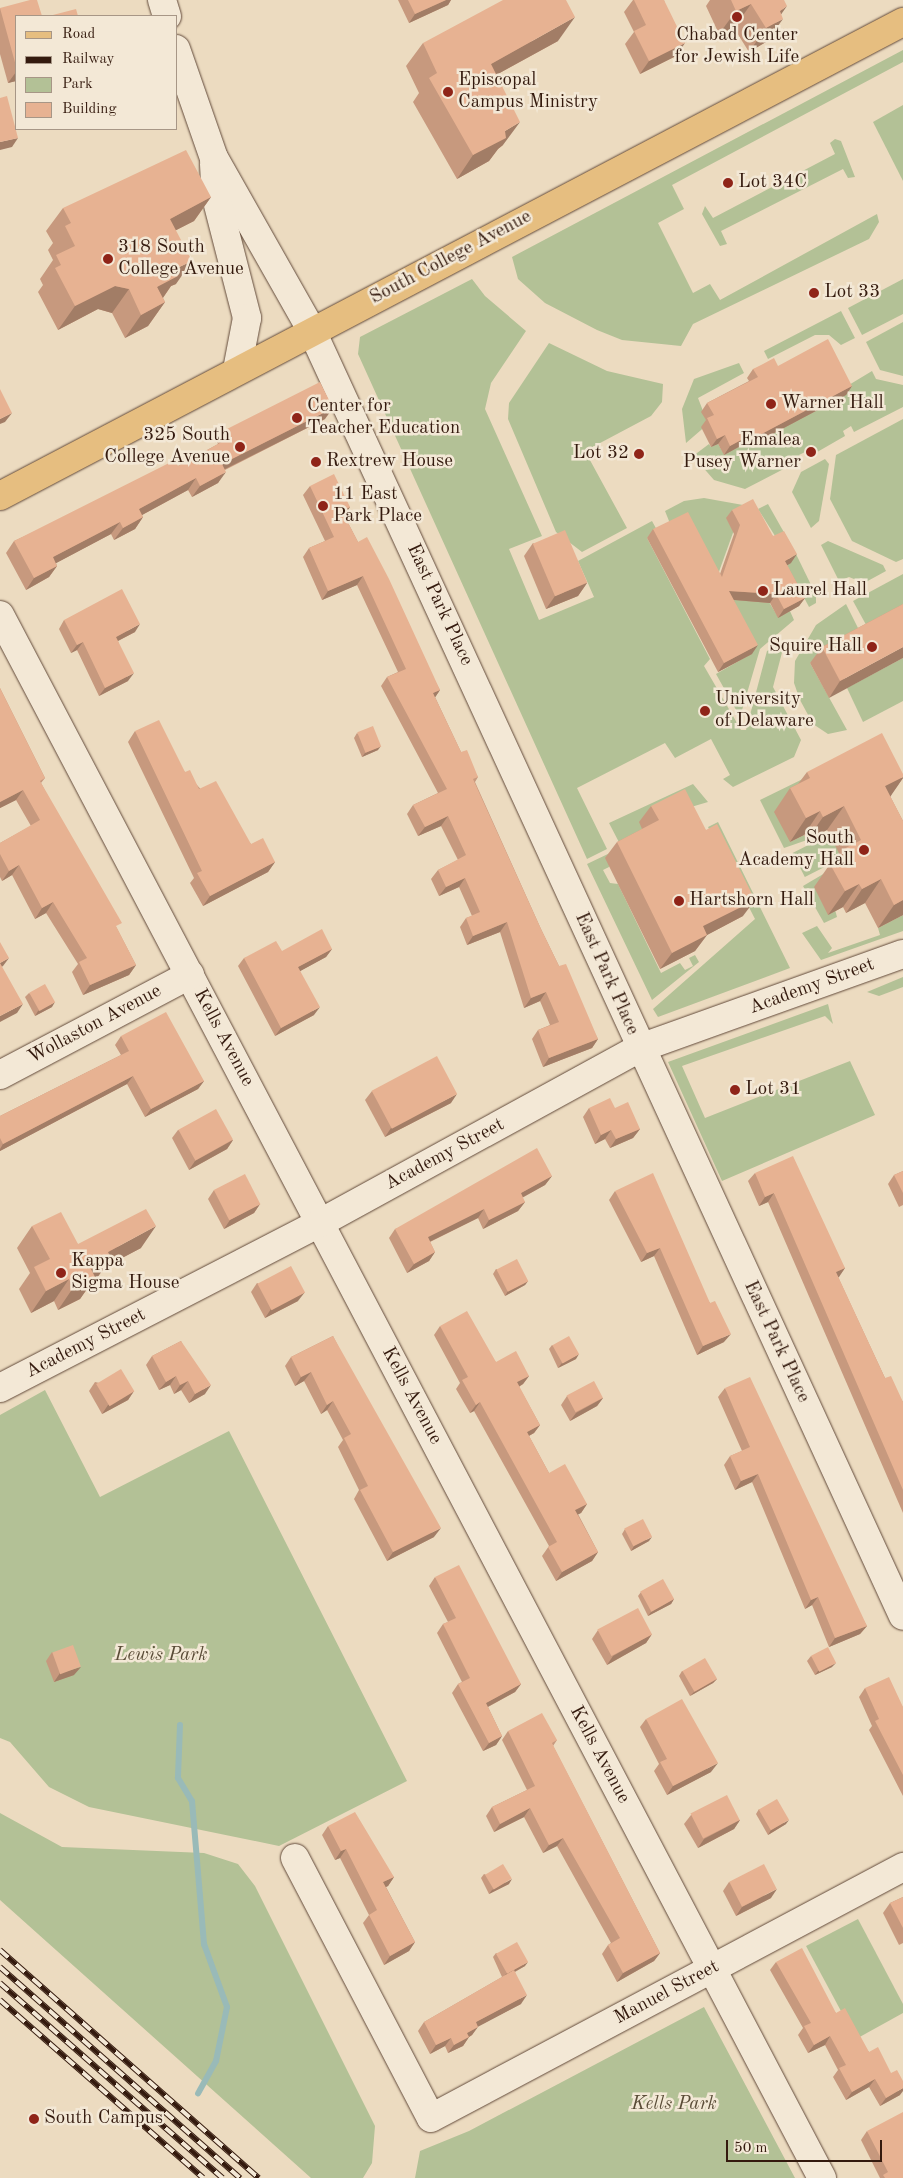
<!DOCTYPE html>
<html>
<head>
<meta charset="utf-8">
<style>
	body { margin:0 }
	#map { position:relative; width:903px; height:2178px; overflow:hidden; background:#ecdbc0; font-family:"Old Standard TT",serif }
	div>[style] { position:absolute }
	[style*='--x'] { left:calc(var(--x)*1px); top:calc(var(--y)*1px); width:calc(var(--w)*1px); rotate:calc(var(--a)*1deg) }
	.green>* { inset:0; background:#b3c196; transform-origin:0 0 }
	.stream>* { height:6px; margin:-3px; padding:0 3px; transform-origin:3px; border-radius:3px; background:#99bab8 }
	.roads { filter:drop-shadow(0 0 1px #624a3a) drop-shadow(0 0 1px #624a3a) }
	.minor>* { height:28px; margin:-14px; padding:0 14px; transform-origin:14px; border-radius:14px; background:#f3e8d6 }
	.major>* { height:28px; margin:-14px; padding:0 14px; transform-origin:14px; border-radius:14px; background:#e6be80 }
	.rail>* { height:5.5px; margin-top:-2.75px; transform-origin:0; background:repeating-linear-gradient(90deg,#f3e8d6 0 11px,#341a0e 0 22px); box-sizing:border-box; border-block:1px solid #341a0e }
	.wall>* { inset:0; background:#c7997e }
	.shaded-wall>* { inset:0; background:#a27d66 }
	.building>* { inset:0; background:#e7b292; transform-origin:0 0 }
	.dots>* { width:14px; height:14px; translate:-50% -50%; box-sizing:border-box; border:2px solid #f3e8d6; border-radius:50% }
	span { translate:-50% -50%; white-space:nowrap; text-align:center; line-height:1.15; -webkit-text-stroke:5px #f3e8d6; paint-order:stroke }
	.poi-label { font-size:19px; color:#341a0e }
	.left { translate:0 -50%; text-align:left }
	.right { translate:-100% -50%; text-align:right }
	.street-label { font-size:19px; color:#341a0e }
	.park-label { font-size:19px; color:#5a4c37; font-style:italic }
	.legend { position:absolute; left:15px; top:15px; width:162px; height:115px; box-sizing:border-box; background:#f3e8d6; border:1px solid #a79686; margin:0; padding:6px 9px; list-style:none; font-size:15px; color:#341a0e }
	.legend li { display:flex; align-items:center; gap:10px; height:25px }
	.legend b { width:25px; border:1px solid #a79686 }
	.scale { position:absolute; left:726px; top:2140px; width:156px; height:22px; box-sizing:border-box; border:2px solid #341a0e; border-top:0; padding-left:6px; font-size:15px; line-height:18px; white-space:nowrap; color:#341a0e; -webkit-text-stroke:4px #f3e8d6; paint-order:stroke }
</style>
</head>
<body>
<div id="map">
	<div class="green">
		<i style="clip-path:polygon(903px 50px,903px 62px,672px 185px,684px 209px,658px 223px,693px 293px,710px 284px,720px 300px,877px 214px,879px 222px,869px 239px,693px 324px,681px 346px,622px 340px,597px 330px,545px 303px,518px 279px,512px 257px)"></i>
		<i style="clip-path:polygon(903px 105px,903px 181px,873px 122px)"></i>
		<i style="clip-path:polygon(835px 139px,841px 141px,855px 177px,848px 178px,843px 169px,721px 231px,727px 244px,720px 246px,702px 214px,705px 206px,713px 218px,835px 154px,830px 143px)"></i>
		<i style="clip-path:polygon(472px 279px,485px 296px,526px 331px,491px 383px,485px 409px,542px 536px,509px 549px,539px 620px,594px 597px,578px 561px,652px 521px,658px 532px,647px 538px,710px 659px,704px 666px,741px 730px,746px 730px,767px 651px,785px 641px,773px 687px,801px 740px,794px 757px,733px 787px,723px 779px,730px 775px,711px 739px,675px 758px,665px 743px,577px 788px,607px 849px,587px 859px,358px 354px,360px 337px)"></i>
		<i style="clip-path:polygon(903px 279px,903px 314px,862px 335px,848px 308px)"></i>
		<i style="clip-path:polygon(841px 311px,855px 338px,841px 345px,829px 335px,815px 335px,768px 359px,764px 351px)"></i>
		<i style="clip-path:polygon(903px 322px,903px 376px,880px 370px,866px 342px)"></i>
		<i style="clip-path:polygon(549px 343px,607px 371px,663px 384px,662px 402px,651px 416px,585px 451px,627px 528px,582px 552px,556px 532px,508px 419px,509px 403px)"></i>
		<i style="clip-path:polygon(739px 363px,744px 373px,698px 398px,708px 424px,686px 443px,682px 409px,694px 379px)"></i>
		<i style="clip-path:polygon(872px 371px,876px 379px,903px 385px,903px 407px,854px 432px,851px 426px,843px 431px,845px 436px,812px 455px,809px 450px,799px 455px,801px 460px,745px 489px,714px 480px,693px 456px,709px 444px,711px 447px,718px 444px,724px 454px,746px 443px,748px 446px)"></i>
		<i style="clip-path:polygon(903px 419px,903px 559px,896px 562px,852px 541px,830px 499px,836px 455px)"></i>
		<i style="clip-path:polygon(825px 459px,829px 464px,819px 521px,811px 528px,792px 492px,801px 472px)"></i>
		<i style="clip-path:polygon(704px 498px,743px 505px,716px 580px,671px 526px,665px 511px,684px 501px)"></i>
		<i style="clip-path:polygon(768px 504px,790px 543px,782px 547px,758px 509px)"></i>
		<i style="clip-path:polygon(828px 541px,883px 565px,886px 571px,864px 583px,849px 577px,839px 581px,821px 545px)"></i>
		<i style="clip-path:polygon(795px 552px,816px 595px,816px 603px,809px 607px,787px 565px)"></i>
		<i style="clip-path:polygon(903px 574px,903px 614px,870px 632px,853px 601px)"></i>
		<i style="clip-path:polygon(727px 599px,769px 602px,778px 617px,790px 611px,794px 620px,760px 649px,740px 717px,716px 674px,751px 654px)"></i>
		<i style="clip-path:polygon(846px 604px,862px 636px,810px 663px,847px 730px,828px 734px,813px 724px,800px 700px,794px 683px,795px 661px,816px 625px)"></i>
		<i style="clip-path:polygon(903px 658px,903px 701px,863px 722px,847px 688px)"></i>
		<i style="clip-path:polygon(862px 750px,790px 842px,804px 835px,807px 840px,784px 848px,760px 800px)"></i>
		<i style="clip-path:polygon(693px 784px,708px 802px,640px 822px,652px 848px,623px 850px,609px 823px)"></i>
		<i style="clip-path:polygon(718px 822px,790px 968px,658px 1017px,653px 1009px,755px 919px,708px 827px)"></i>
		<i style="left:830px;top:834px;width:27px;height:42px;rotate:63deg"></i>
		<i style="clip-path:polygon(610px 853px,609px 867px,603px 870px,610px 883px,618px 884px,661px 973px,680px 963px,685px 970px,693px 966px,689px 958px,695px 955px,699px 962px,652px 1000px,587px 864px)"></i>
		<i style="clip-path:polygon(825px 873px,837px 917px,824px 923px,803px 886px)"></i>
		<i style="clip-path:polygon(903px 915px,903px 931px,821px 960px,802px 933px,817px 926px,832px 948px,828px 953px,880px 935px,878px 928px)"></i>
		<i style="clip-path:polygon(903px 977px,903px 987px,879px 996px,867px 992px)"></i>
		<i style="clip-path:polygon(828px 1004px,833px 1024px,825px 1016px,682px 1066px,705px 1118px,850px 1061px,875px 1115px,722px 1181px,668px 1062px)"></i>
		<i style="clip-path:polygon(45px 1390px,100px 1497px,229px 1431px,407px 1781px,279px 1846px,89px 1807px,49px 1787px,10px 1742px,0 1738px,0 1415px)"></i>
		<i style="clip-path:polygon(0 1813px,62px 1847px,204px 1853px,238px 1864px,255px 1886px,375px 2126px,372px 2163px,363px 2178px,311px 2178px,0 1900px)"></i>
		<i style="clip-path:polygon(858px 1919px,903px 2004px,903px 2013px,856px 2039px,806px 1946px)"></i>
		<i style="clip-path:polygon(704px 2007px,795px 2178px,415px 2178px,420px 2151px,469px 2131px)"></i>
	</div>
	<div class="stream">
		<i style="--x:180;--y:1725;--w:53;--a:92.2"></i>
		<i style="--x:178;--y:1778;--w:27;--a:59"></i>
		<i style="--x:192;--y:1801;--w:144;--a:85.2"></i>
		<i style="--x:204;--y:1944;--w:67;--a:69.9"></i>
		<i style="--x:227;--y:2007;--w:55;--a:101.5"></i>
		<i style="--x:216;--y:2061;--w:37;--a:119"></i>
	</div>
	<div class="roads">
		<div class="minor">
			<i style="--x:162;--y:0;--w:17;--a:73"></i>
			<i style="--x:176;--y:49;--w:115;--a:70.8"></i>
			<i style="--x:214;--y:158;--w:199;--a:60.5"></i>
			<i style="--x:312;--y:331;--w:1414;--a:65.3"></i>
			<i style="--x:214;--y:164;--w:33;--a:87"></i>
			<i style="--x:216;--y:197;--w:125;--a:75.6"></i>
			<i style="--x:247;--y:318;--w:53;--a:100.9"></i>
			<i style="--x:0;--y:615;--w:1766;--a:62.26"></i>
			<i style="--x:0;--y:1075;--w:215;--a:-27.8"></i>
			<i style="--x:0;--y:1388;--w:360;--a:-27.3"></i>
			<i style="--x:320;--y:1223;--w:365;--a:-28.7"></i>
			<i style="--x:640;--y:1048;--w:279;--a:-19.7"></i>
			<i style="--x:295;--y:1858;--w:293;--a:62.4"></i>
			<i style="--x:431;--y:2118;--w:535;--a:-28"></i>
		</div>
		<div class="major">
			<i style="--x:0;--y:496;--w:1020;--a:-27.7"></i>
		</div>
	</div>
	<div class="rail">
		<i style="--x:0;--y:1950;--w:345;--a:41.4"></i>
		<i style="--x:0;--y:1967;--w:320;--a:41.3"></i>
		<i style="--x:0;--y:1983;--w:296;--a:41.2"></i>
		<i style="--x:0;--y:2000;--w:270;--a:41.2"></i>
	</div>
	<div class="wall">
		<i style="clip-path:polygon(398px 0,451px 0,448px 5px,409px 23px)"></i>
		<i style="clip-path:polygon(633px 0,664px 0,676px 56px,640px 74px,625px 44px,634px 32px,624px 12px)"></i>
		<i style="clip-path:polygon(710px 0,784px 0,781px 14px,766px 42px,749px 52px,734px 28px,719px 34px,706px 6px)"></i>
		<i style="clip-path:polygon(0 8px,16px 16px,16px 81px,8px 83px,0 54px)"></i>
		<i style="clip-path:polygon(558px 41px,496px 75px,503px 145px,498px 149px,489px 161px,457px 179px,413px 102px,419px 93px,406px 66px,423px 43px)"></i>
		<i style="clip-path:polygon(211px 197px,194px 221px,176px 230px,176px 284px,171px 286px,163px 298px,165px 302px,148px 326px,125px 338px,112px 313px,98px 309px,58px 330px,38px 292px,43px 285px,40px 279px,53px 260px,48px 250px,53px 243px,46px 231px,63px 208px)"></i>
		<i style="clip-path:polygon(778px 366px,852px 386px,846px 395px,748px 447px,746px 443px,724px 455px,718px 444px,711px 447px,701px 427px,706px 420px,701px 412px,707px 403px,749px 381px,747px 378px,753px 369px)"></i>
		<i style="clip-path:polygon(325px 419px,225px 470px,218px 483px,192px 497px,188px 490px,142px 515px,143px 517px,135px 529px,114px 540px,111px 534px,56px 563px,57px 566px,49px 577px,26px 590px,6px 553px,14px 541px,178px 466px,218px 444px,217px 442px,225px 430px)"></i>
		<i style="clip-path:polygon(310px 486px,350px 507px,344px 515px,358px 542px,440px 690px,435px 697px,461px 752px,478px 777px,475px 782px,541px 929px,559px 966px,598px 1039px,592px 1048px,543px 1067px,532px 1039px,538px 1030px,550px 1025px,540px 1001px,524px 1008px,500px 932px,467px 945px,460px 927px,466px 918px,472px 916px,459px 887px,439px 896px,431px 879px,438px 870px,458px 860px,441px 826px,418px 836px,407px 814px,413px 805px,438px 793px,381px 686px,387px 677px,398px 672px,357px 585px,322px 600px,303px 557px,309px 548px,325px 541px,303px 495px)"></i>
		<i style="clip-path:polygon(732px 510px,773px 536px,791px 563px,787px 565px,805px 598px,799px 606px,778px 618px,770px 603px,734px 600px,752px 654px,718px 672px,647px 538px,653px 529px,720px 574px,734px 534px,726px 518px)"></i>
		<i style="clip-path:polygon(533px 543px,587px 583px,578px 596px,546px 609px,524px 556px)"></i>
		<i style="clip-path:polygon(903px 604px,829px 698px,810px 663px,822px 647px)"></i>
		<i style="clip-path:polygon(64px 620px,135px 632px,118px 641px,128px 681px,99px 696px,77px 650px,71px 653px,59px 629px)"></i>
		<i style="clip-path:polygon(0 688px,45px 778px,41px 783px,136px 965px,129px 975px,83px 995px,72px 972px,78px 964px,46px 913px,35px 919px,12px 875px,2px 881px,0 877px,0 843px,31px 826px,16px 800px,0 808px)"></i>
		<i style="clip-path:polygon(135px 731px,185px 772px,251px 844px,275px 862px,268px 872px,203px 906px,190px 883px,194px 878px,128px 742px)"></i>
		<i style="clip-path:polygon(357px 733px,378px 750px,362px 757px,354px 738px)"></i>
		<i style="clip-path:polygon(807px 772px,903px 778px,890px 796px,903px 821px,903px 915px,878px 928px,865px 903px,846px 913px,843px 907px,828px 915px,814px 887px,830px 864px,833px 863px,839px 853px,827px 830px,807px 840px,804px 835px,790px 842px,774px 812px,790px 788px,798px 784px)"></i>
		<i style="clip-path:polygon(651px 806px,706px 830px,743px 916px,707px 935px,695px 951px,660px 969px,605px 858px,617px 842px,642px 829px,639px 822px)"></i>
		<i style="clip-path:polygon(332px 949px,326px 957px,300px 971px,314px 1015px,275px 1036px,238px 966px,244px 958px,282px 951px)"></i>
		<i style="clip-path:polygon(29px 993px,52px 1007px,35px 1016px,25px 997px)"></i>
		<i style="clip-path:polygon(121px 1036px,204px 1081px,198px 1089px,145px 1117px,127px 1084px,0 1151px,0 1116px,121px 1055px,115px 1045px)"></i>
		<i style="clip-path:polygon(372px 1091px,451px 1103px,385px 1137px,365px 1100px)"></i>
		<i style="clip-path:polygon(589px 1108px,615px 1108px,640px 1129px,633px 1138px,610px 1148px,605px 1139px,595px 1144px,583px 1117px)"></i>
		<i style="clip-path:polygon(178px 1130px,233px 1140px,227px 1149px,189px 1170px,172px 1138px)"></i>
		<i style="clip-path:polygon(903px 1171px,903px 1205px,899px 1207px,888px 1184px,894px 1175px)"></i>
		<i style="clip-path:polygon(755px 1173px,845px 1268px,838px 1277px,885px 1378px,903px 1402px,903px 1513px,768px 1202px,759px 1206px,748px 1181px)"></i>
		<i style="clip-path:polygon(552px 1176px,545px 1185px,522px 1198px,525px 1202px,518px 1211px,483px 1229px,478px 1218px,430px 1242px,435px 1252px,429px 1261px,407px 1273px,389px 1238px,395px 1229px)"></i>
		<i style="clip-path:polygon(214px 1190px,260px 1204px,254px 1213px,224px 1229px,208px 1199px)"></i>
		<i style="clip-path:polygon(615px 1191px,710px 1303px,724px 1342px,697px 1355px,654px 1256px,641px 1262px,609px 1200px)"></i>
		<i style="clip-path:polygon(32px 1226px,78px 1244px,141px 1248px,105px 1267px,96px 1279px,92px 1282px,80px 1299px,58px 1310px,54px 1301px,31px 1313px,19px 1289px,30px 1273px,17px 1248px)"></i>
		<i style="clip-path:polygon(496px 1269px,528px 1281px,525px 1285px,505px 1296px,493px 1274px)"></i>
		<i style="clip-path:polygon(257px 1283px,298px 1301px,265px 1318px,251px 1292px)"></i>
		<i style="clip-path:polygon(440px 1326px,496px 1362px,529px 1376px,523px 1384px,519px 1387px,540px 1425px,534px 1433px,529px 1436px,549px 1473px,587px 1504px,581px 1513px,578px 1514px,598px 1552px,592px 1561px,556px 1581px,542px 1556px,549px 1546px,474px 1411px,470px 1413px,456px 1389px,460px 1383px,434px 1335px)"></i>
		<i style="clip-path:polygon(333px 1336px,434px 1537px,387px 1561px,354px 1499px,359px 1490px,338px 1447px,343px 1440px,327px 1410px,321px 1414px,304px 1381px,295px 1386px,285px 1366px,291px 1357px)"></i>
		<i style="clip-path:polygon(181px 1341px,205px 1394px,189px 1403px,181px 1390px,174px 1394px,170px 1385px,159px 1390px,146px 1365px,152px 1356px)"></i>
		<i style="clip-path:polygon(552px 1345px,576px 1359px,558px 1368px,549px 1349px)"></i>
		<i style="clip-path:polygon(95px 1382px,134px 1391px,128px 1400px,102px 1414px,89px 1391px)"></i>
		<i style="clip-path:polygon(725px 1388px,867px 1626px,860px 1634px,829px 1647px,812px 1605px,805px 1609px,752px 1482px,735px 1490px,724px 1465px,730px 1456px,742px 1451px,718px 1397px)"></i>
		<i style="clip-path:polygon(567px 1396px,603px 1398px,597px 1406px,570px 1421px,561px 1405px)"></i>
		<i style="clip-path:polygon(625px 1529px,649px 1541px,631px 1551px,622px 1534px)"></i>
		<i style="clip-path:polygon(435px 1577px,521px 1684px,515px 1692px,488px 1707px,502px 1736px,496px 1745px,483px 1751px,452px 1693px,458px 1684px,462px 1682px,437px 1633px,443px 1624px,448px 1622px,429px 1586px)"></i>
		<i style="clip-path:polygon(641px 1592px,674px 1599px,671px 1604px,648px 1616px,638px 1596px)"></i>
		<i style="clip-path:polygon(598px 1630px,652px 1634px,646px 1643px,607px 1665px,592px 1639px)"></i>
		<i style="clip-path:polygon(52px 1652px,74px 1675px,54px 1682px,46px 1661px)"></i>
		<i style="clip-path:polygon(811px 1656px,832px 1667px,815px 1675px,807px 1661px)"></i>
		<i style="clip-path:polygon(682px 1671px,717px 1679px,713px 1683px,690px 1696px,679px 1676px)"></i>
		<i style="clip-path:polygon(865px 1688px,903px 1707px,903px 1796px,869px 1730px,872px 1726px,859px 1697px)"></i>
		<i style="clip-path:polygon(646px 1719px,711px 1772px,667px 1795px,654px 1771px,659px 1764px,640px 1727px)"></i>
		<i style="clip-path:polygon(508px 1731px,557px 1740px,553px 1746px,660px 1953px,654px 1961px,617px 1982px,602px 1954px,608px 1945px,611px 1943px,557px 1846px,543px 1853px,524px 1817px,494px 1832px,486px 1816px,492px 1807px,527px 1790px,502px 1740px)"></i>
		<i style="clip-path:polygon(759px 1809px,786px 1824px,768px 1835px,756px 1814px)"></i>
		<i style="clip-path:polygon(691px 1815px,740px 1820px,734px 1829px,698px 1848px,684px 1824px)"></i>
		<i style="clip-path:polygon(328px 1826px,394px 1877px,388px 1886px,386px 1887px,415px 1942px,409px 1951px,384px 1965px,363px 1923px,369px 1915px,340px 1858px,335px 1860px,322px 1835px)"></i>
		<i style="clip-path:polygon(484px 1874px,509px 1884px,489px 1894px,481px 1878px)"></i>
		<i style="clip-path:polygon(729px 1882px,771px 1898px,736px 1916px,723px 1891px)"></i>
		<i style="clip-path:polygon(903px 1897px,903px 1943px,899px 1945px,883px 1913px,890px 1903px)"></i>
		<i style="clip-path:polygon(496px 1953px,525px 1966px,515px 1972px,521px 2004px,478px 2026px,472px 2035px,469px 2037px,463px 2046px,448px 2053px,445px 2046px,430px 2054px,418px 2031px,424px 2022px,502px 1977px,493px 1957px)"></i>
		<i style="clip-path:polygon(776px 1962px,836px 2013px,869px 2052px,900px 2095px,880px 2106px,869px 2087px,846px 2100px,833px 2077px,838px 2070px,825px 2045px,808px 2053px,798px 2035px,803px 2028px,770px 1970px)"></i>
		<i style="clip-path:polygon(867px 2131px,903px 2178px,880px 2178px,861px 2140px)"></i>
	</div>
	<div class="shaded-wall">
		<i style="clip-path:polygon(446px 0,451px 0,448px 5px,409px 23px,415px 14px)"></i>
		<i style="clip-path:polygon(751px 4px,734px 28px,719px 34px,736px 11px)"></i>
		<i style="clip-path:polygon(787px 6px,775px 23px,783px 19px,766px 42px,749px 52px,766px 28px,780px 11px)"></i>
		<i style="clip-path:polygon(575px 17px,558px 41px,474px 87px,491px 64px)"></i>
		<i style="clip-path:polygon(685px 43px,676px 56px,640px 74px,649px 61px)"></i>
		<i style="clip-path:polygon(16px 72px,16px 81px,8px 83px)"></i>
		<i style="clip-path:polygon(520px 122px,503px 145px,498px 149px,489px 161px,457px 179px,473px 155px,505px 131px)"></i>
		<i style="clip-path:polygon(18px 138px,12px 147px,0 150px,0 142px)"></i>
		<i style="clip-path:polygon(211px 197px,194px 221px,153px 242px,170px 219px)"></i>
		<i style="clip-path:polygon(192px 261px,176px 284px,171px 286px,162px 299px,157px 287px,175px 269px)"></i>
		<i style="clip-path:polygon(115px 286px,129px 289px,112px 313px,98px 309px,58px 330px,75px 306px)"></i>
		<i style="clip-path:polygon(165px 302px,148px 326px,125px 338px,141px 315px)"></i>
		<i style="clip-path:polygon(852px 386px,846px 395px,748px 447px,754px 438px)"></i>
		<i style="clip-path:polygon(333px 408px,325px 419px,213px 475px,222px 464px)"></i>
		<i style="clip-path:polygon(12px 413px,5px 422px,0 424px,0 419px)"></i>
		<i style="clip-path:polygon(752px 434px,746px 443px,724px 455px,730px 446px)"></i>
		<i style="clip-path:polygon(725px 435px,718px 444px,711px 447px,717px 439px)"></i>
		<i style="clip-path:polygon(226px 472px,218px 483px,192px 497px,200px 486px)"></i>
		<i style="clip-path:polygon(196px 478px,188px 490px,131px 521px,139px 509px)"></i>
		<i style="clip-path:polygon(350px 507px,344px 516px,342px 511px)"></i>
		<i style="clip-path:polygon(143px 517px,135px 529px,114px 540px,123px 528px)"></i>
		<i style="clip-path:polygon(120px 522px,111px 534px,45px 569px,53px 557px)"></i>
		<i style="clip-path:polygon(797px 554px,791px 563px,779px 570px,785px 561px)"></i>
		<i style="clip-path:polygon(57px 566px,49px 577px,26px 590px,34px 578px)"></i>
		<i style="clip-path:polygon(363px 576px,357px 585px,322px 600px,328px 591px)"></i>
		<i style="clip-path:polygon(587px 583px,578px 596px,546px 609px,555px 596px)"></i>
		<i style="clip-path:polygon(729px 591px,776px 594px,770px 603px,723px 599px)"></i>
		<i style="clip-path:polygon(805px 598px,799px 606px,778px 618px,784px 609px)"></i>
		<i style="clip-path:polygon(140px 624px,135px 632px,110px 645px,116px 637px)"></i>
		<i style="clip-path:polygon(83px 642px,77px 650px,71px 653px,77px 645px)"></i>
		<i style="clip-path:polygon(758px 645px,752px 654px,718px 672px,724px 663px)"></i>
		<i style="clip-path:polygon(903px 647px,903px 658px,829px 698px,840px 681px)"></i>
		<i style="clip-path:polygon(134px 673px,128px 681px,99px 696px,105px 688px)"></i>
		<i style="clip-path:polygon(440px 690px,434px 699px,433px 693px)"></i>
		<i style="clip-path:polygon(381px 746px,378px 750px,362px 757px,365px 753px)"></i>
		<i style="clip-path:polygon(903px 777px,903px 778px,888px 800px,885px 786px)"></i>
		<i style="clip-path:polygon(23px 790px,16px 800px,0 808px,0 802px)"></i>
		<i style="clip-path:polygon(844px 806px,827px 830px,807px 840px,823px 817px)"></i>
		<i style="clip-path:polygon(820px 811px,804px 835px,790px 842px,806px 818px)"></i>
		<i style="clip-path:polygon(448px 816px,441px 826px,418px 836px,425px 827px)"></i>
		<i style="clip-path:polygon(275px 862px,268px 872px,203px 906px,210px 896px)"></i>
		<i style="clip-path:polygon(19px 865px,12px 875px,2px 881px,9px 871px)"></i>
		<i style="clip-path:polygon(465px 878px,459px 887px,439px 896px,446px 887px)"></i>
		<i style="clip-path:polygon(881px 879px,865px 903px,846px 913px,862px 889px)"></i>
		<i style="clip-path:polygon(859px 884px,843px 907px,828px 915px,845px 891px)"></i>
		<i style="clip-path:polygon(755px 900px,743px 916px,707px 935px,695px 951px,660px 969px,672px 953px,703px 926px)"></i>
		<i style="clip-path:polygon(903px 900px,903px 915px,878px 928px,894px 905px)"></i>
		<i style="clip-path:polygon(53px 902px,46px 913px,35px 919px,42px 908px)"></i>
		<i style="clip-path:polygon(507px 922px,500px 932px,467px 945px,473px 936px)"></i>
		<i style="clip-path:polygon(332px 949px,326px 957px,293px 975px,298px 967px)"></i>
		<i style="clip-path:polygon(9px 958px,3px 966px,0 968px,0 963px)"></i>
		<i style="clip-path:polygon(136px 965px,129px 975px,83px 995px,90px 985px)"></i>
		<i style="clip-path:polygon(546px 992px,540px 1001px,524px 1008px,531px 998px)"></i>
		<i style="clip-path:polygon(55px 1002px,52px 1007px,35px 1016px,38px 1011px)"></i>
		<i style="clip-path:polygon(23px 1004px,17px 1013px,0 1022px,0 1016px)"></i>
		<i style="clip-path:polygon(320px 1007px,314px 1015px,275px 1036px,281px 1028px)"></i>
		<i style="clip-path:polygon(598px 1039px,592px 1048px,543px 1067px,549px 1058px)"></i>
		<i style="clip-path:polygon(133px 1076px,127px 1084px,0 1151px,0 1149px,3px 1144px)"></i>
		<i style="clip-path:polygon(204px 1081px,198px 1089px,145px 1117px,151px 1109px)"></i>
		<i style="clip-path:polygon(457px 1094px,451px 1103px,385px 1137px,391px 1128px)"></i>
		<i style="clip-path:polygon(640px 1129px,633px 1138px,610px 1148px,616px 1139px)"></i>
		<i style="clip-path:polygon(611px 1130px,605px 1139px,595px 1144px,601px 1135px)"></i>
		<i style="clip-path:polygon(233px 1140px,227px 1149px,189px 1170px,195px 1161px)"></i>
		<i style="clip-path:polygon(552px 1176px,545px 1185px,514px 1202px,521px 1193px)"></i>
		<i style="clip-path:polygon(774px 1193px,768px 1202px,759px 1206px,765px 1197px)"></i>
		<i style="clip-path:polygon(525px 1202px,518px 1211px,483px 1229px,489px 1220px)"></i>
		<i style="clip-path:polygon(260px 1204px,254px 1213px,224px 1229px,230px 1220px)"></i>
		<i style="clip-path:polygon(484px 1209px,478px 1218px,421px 1246px,428px 1237px)"></i>
		<i style="clip-path:polygon(156px 1226px,141px 1248px,105px 1267px,96px 1279px,92px 1282px,80px 1299px,58px 1310px,73px 1288px,91px 1269px,108px 1252px)"></i>
		<i style="clip-path:polygon(660px 1248px,654px 1256px,641px 1262px,647px 1253px)"></i>
		<i style="clip-path:polygon(435px 1252px,429px 1261px,407px 1273px,414px 1264px)"></i>
		<i style="clip-path:polygon(845px 1268px,839px 1277px,830px 1281px,836px 1272px)"></i>
		<i style="clip-path:polygon(69px 1279px,54px 1301px,31px 1313px,46px 1291px)"></i>
		<i style="clip-path:polygon(528px 1281px,525px 1285px,505px 1296px,508px 1291px)"></i>
		<i style="clip-path:polygon(305px 1292px,298px 1301px,265px 1318px,271px 1309px)"></i>
		<i style="clip-path:polygon(731px 1334px,724px 1342px,697px 1355px,703px 1346px)"></i>
		<i style="clip-path:polygon(579px 1354px,576px 1359px,558px 1368px,562px 1363px)"></i>
		<i style="clip-path:polygon(311px 1372px,304px 1381px,295px 1386px,301px 1377px)"></i>
		<i style="clip-path:polygon(176px 1376px,170px 1385px,159px 1390px,166px 1382px)"></i>
		<i style="clip-path:polygon(529px 1376px,523px 1384px,511px 1391px,517px 1382px)"></i>
		<i style="clip-path:polygon(188px 1381px,181px 1390px,174px 1394px,180px 1385px)"></i>
		<i style="clip-path:polygon(211px 1385px,205px 1394px,189px 1403px,195px 1394px)"></i>
		<i style="clip-path:polygon(134px 1391px,128px 1400px,102px 1414px,108px 1405px)"></i>
		<i style="clip-path:polygon(603px 1398px,597px 1406px,570px 1421px,576px 1413px)"></i>
		<i style="clip-path:polygon(333px 1401px,327px 1410px,321px 1414px,327px 1405px)"></i>
		<i style="clip-path:polygon(480px 1402px,474px 1411px,470px 1413px,476px 1405px)"></i>
		<i style="clip-path:polygon(540px 1425px,534px 1433px,521px 1440px,527px 1432px)"></i>
		<i style="clip-path:polygon(758px 1474px,752px 1482px,735px 1490px,741px 1481px)"></i>
		<i style="clip-path:polygon(587px 1504px,581px 1513px,569px 1519px,575px 1510px)"></i>
		<i style="clip-path:polygon(441px 1528px,434px 1537px,387px 1561px,393px 1552px)"></i>
		<i style="clip-path:polygon(652px 1537px,649px 1541px,631px 1551px,634px 1546px)"></i>
		<i style="clip-path:polygon(598px 1552px,592px 1561px,556px 1581px,562px 1572px)"></i>
		<i style="clip-path:polygon(818px 1597px,812px 1605px,805px 1609px,811px 1600px)"></i>
		<i style="clip-path:polygon(674px 1599px,671px 1604px,648px 1616px,651px 1612px)"></i>
		<i style="clip-path:polygon(867px 1626px,860px 1634px,829px 1647px,835px 1638px)"></i>
		<i style="clip-path:polygon(652px 1634px,646px 1643px,607px 1665px,613px 1656px)"></i>
		<i style="clip-path:polygon(836px 1663px,832px 1667px,815px 1675px,818px 1671px)"></i>
		<i style="clip-path:polygon(81px 1667px,74px 1675px,54px 1682px,60px 1673px)"></i>
		<i style="clip-path:polygon(717px 1679px,713px 1683px,690px 1696px,694px 1692px)"></i>
		<i style="clip-path:polygon(521px 1684px,515px 1692px,480px 1711px,486px 1703px)"></i>
		<i style="clip-path:polygon(502px 1736px,496px 1745px,483px 1751px,489px 1743px)"></i>
		<i style="clip-path:polygon(718px 1763px,711px 1772px,667px 1795px,673px 1786px)"></i>
		<i style="clip-path:polygon(530px 1808px,524px 1817px,494px 1832px,500px 1824px)"></i>
		<i style="clip-path:polygon(740px 1820px,734px 1829px,698px 1848px,704px 1839px)"></i>
		<i style="clip-path:polygon(789px 1820px,786px 1824px,768px 1835px,771px 1830px)"></i>
		<i style="clip-path:polygon(563px 1838px,557px 1846px,543px 1853px,549px 1845px)"></i>
		<i style="clip-path:polygon(346px 1849px,340px 1858px,335px 1860px,341px 1851px)"></i>
		<i style="clip-path:polygon(394px 1877px,388px 1886px,377px 1891px,383px 1882px)"></i>
		<i style="clip-path:polygon(512px 1879px,509px 1884px,489px 1894px,492px 1890px)"></i>
		<i style="clip-path:polygon(777px 1889px,771px 1898px,736px 1916px,742px 1907px)"></i>
		<i style="clip-path:polygon(415px 1942px,409px 1951px,384px 1965px,390px 1956px)"></i>
		<i style="clip-path:polygon(660px 1953px,654px 1961px,617px 1982px,623px 1973px)"></i>
		<i style="clip-path:polygon(528px 1962px,525px 1966px,503px 1978px,506px 1974px)"></i>
		<i style="clip-path:polygon(527px 1995px,521px 2004px,470px 2031px,476px 2022px)"></i>
		<i style="clip-path:polygon(478px 2027px,472px 2035px,469px 2037px,463px 2046px,448px 2053px,454px 2045px,467px 2033px)"></i>
		<i style="clip-path:polygon(830px 2036px,825px 2045px,808px 2053px,814px 2045px)"></i>
		<i style="clip-path:polygon(451px 2038px,445px 2046px,430px 2054px,436px 2045px)"></i>
		<i style="clip-path:polygon(875px 2079px,869px 2087px,846px 2100px,852px 2092px)"></i>
		<i style="clip-path:polygon(903px 2088px,903px 2091px,900px 2095px,880px 2106px,886px 2098px)"></i>
	</div>
	<div class="building">
		<i style="clip-path:polygon(30px 0,37px 0,42px 16px,16px 16px,16px 66px,0 8px)"></i>
		<i style="clip-path:polygon(408px 0,446px 0,415px 14px)"></i>
		<i style="clip-path:polygon(503px 0,566px 0,575px 17px,491px 64px,520px 122px,505px 131px,506px 138px,473px 155px,429px 78px,437px 73px,423px 43px)"></i>
		<i style="clip-path:polygon(634px 0,664px 0,685px 43px,649px 61px,634px 31px,646px 25px)"></i>
		<i style="clip-path:polygon(731px 0,784px 0,787px 6px,780px 11px,783px 19px,766px 28px,751px 4px,736px 11px)"></i>
		<i style="clip-path:polygon(76px 9px,78px 16px,49px 16px)"></i>
		<i style="clip-path:polygon(7px 96px,18px 138px,0 142px,0 98px)"></i>
		<i style="clip-path:polygon(186px 150px,211px 197px,170px 219px,192px 261px,175px 269px,178px 276px,157px 287px,165px 302px,141px 315px,129px 289px,115px 286px,75px 306px,55px 268px,61px 265px,56px 255px,75px 246px,65px 226px,71px 223px,63px 208px)"></i>
		<i style="clip-path:polygon(828px 339px,852px 386px,754px 438px,752px 434px,730px 446px,725px 435px,717px 439px,707px 418px,714px 415px,707px 403px,758px 377px,753px 369px,763px 364px,774px 358px,778px 366px)"></i>
		<i style="clip-path:polygon(320px 382px,333px 408px,222px 464px,226px 472px,200px 486px,196px 478px,139px 509px,143px 517px,123px 528px,120px 522px,53px 557px,57px 566px,34px 578px,14px 541px,175px 460px,178px 466px,229px 438px,225px 430px)"></i>
		<i style="clip-path:polygon(0 389px,12px 413px,0 419px)"></i>
		<i style="clip-path:polygon(334px 474px,350px 507px,342px 511px,358px 542px,367px 537px,389px 579px,440px 690px,433px 693px,461px 752px,467px 750px,478px 777px,473px 779px,541px 929px,559px 966px,566px 964px,598px 1039px,549px 1058px,538px 1030px,559px 1022px,546px 992px,531px 998px,507px 922px,473px 936px,466px 918px,480px 912px,465px 878px,446px 887px,438px 870px,466px 855px,448px 816px,425px 827px,413px 805px,447px 789px,387px 677px,406px 669px,363px 576px,328px 591px,309px 548px,334px 537px,310px 486px)"></i>
		<i style="clip-path:polygon(753px 499px,773px 536px,784px 531px,797px 554px,785px 561px,805px 598px,784px 609px,776px 594px,729px 591px,758px 645px,724px 663px,653px 529px,688px 512px,722px 577px,740px 525px,732px 510px)"></i>
		<i style="left:565px;top:530px;width:57px;height:35px;rotate:67deg"></i>
		<i style="clip-path:polygon(122px 589px,140px 624px,116px 637px,134px 673px,105px 688px,83px 642px,77px 645px,64px 620px)"></i>
		<i style="clip-path:polygon(903px 604px,903px 647px,840px 681px,822px 647px)"></i>
		<i style="clip-path:polygon(0 688px,45px 778px,40px 781px,122px 923px,116px 926px,136px 965px,90px 985px,79px 962px,87px 958px,53px 902px,42px 908px,19px 865px,9px 871px,0 854px,0 843px,40px 820px,23px 790px,0 802px)"></i>
		<i style="clip-path:polygon(159px 720px,185px 772px,190px 770px,199px 789px,216px 781px,251px 844px,263px 838px,275px 862px,210px 896px,197px 873px,202px 871px,135px 731px)"></i>
		<i style="left:373px;top:726px;width:22px;height:17px;rotate:68deg"></i>
		<i style="clip-path:polygon(882px 733px,903px 774px,903px 777px,885px 786px,903px 821px,903px 900px,894px 905px,881px 879px,862px 889px,859px 884px,845px 891px,830px 864px,845px 856px,842px 850px,861px 840px,844px 806px,823px 817px,820px 811px,806px 818px,790px 788px,810px 778px,807px 772px)"></i>
		<i style="clip-path:polygon(685px 789px,706px 830px,717px 824px,755px 900px,703px 926px,707px 935px,672px 953px,617px 842px,659px 820px,651px 806px)"></i>
		<i style="clip-path:polygon(322px 929px,332px 949px,298px 967px,320px 1007px,281px 1028px,244px 958px,276px 941px,282px 951px)"></i>
		<i style="clip-path:polygon(0 942px,9px 958px,0 963px,23px 1004px,0 1016px)"></i>
		<i style="left:45px;top:984px;width:21px;height:18px;rotate:61deg"></i>
		<i style="clip-path:polygon(166px 1012px,204px 1081px,151px 1109px,133px 1076px,3px 1144px,0 1138px,0 1116px,129px 1051px,121px 1036px)"></i>
		<i style="left:437px;top:1056px;width:43px;height:74px;rotate:62deg"></i>
		<i style="clip-path:polygon(610px 1098px,615px 1108px,628px 1102px,640px 1129px,616px 1139px,611px 1130px,601px 1135px,589px 1108px)"></i>
		<i style="left:216px;top:1109px;width:35px;height:43px;rotate:61deg"></i>
		<i style="clip-path:polygon(537px 1148px,552px 1176px,521px 1193px,525px 1202px,489px 1220px,484px 1209px,428px 1237px,435px 1252px,414px 1264px,395px 1229px)"></i>
		<i style="clip-path:polygon(793px 1156px,845px 1268px,836px 1272px,885px 1378px,891px 1376px,903px 1402px,903px 1490px,774px 1193px,765px 1197px,755px 1173px)"></i>
		<i style="clip-path:polygon(903px 1171px,903px 1193px,894px 1175px)"></i>
		<i style="clip-path:polygon(653px 1173px,710px 1303px,715px 1301px,731px 1334px,703px 1346px,660px 1248px,647px 1253px,615px 1191px)"></i>
		<i style="left:245px;top:1174px;width:34px;height:35px;rotate:63deg"></i>
		<i style="clip-path:polygon(146px 1209px,156px 1226px,108px 1252px,111px 1258px,91px 1269px,95px 1277px,73px 1288px,69px 1279px,46px 1291px,34px 1267px,50px 1259px,32px 1226px,61px 1212px,78px 1244px)"></i>
		<i style="left:517px;top:1259px;width:25px;height:23px;rotate:63deg"></i>
		<i style="left:291px;top:1266px;width:30px;height:38px;rotate:62deg"></i>
		<i style="clip-path:polygon(467px 1311px,496px 1362px,516px 1351px,529px 1376px,517px 1382px,540px 1425px,527px 1432px,549px 1473px,565px 1464px,587px 1504px,575px 1510px,598px 1552px,562px 1572px,548px 1547px,557px 1542px,480px 1402px,476px 1405px,462px 1380px,468px 1377px,440px 1326px)"></i>
		<i style="clip-path:polygon(333px 1336px,441px 1528px,393px 1552px,360px 1490px,368px 1486px,344px 1438px,351px 1434px,333px 1401px,327px 1405px,311px 1372px,301px 1377px,291px 1357px)"></i>
		<i style="left:569px;top:1336px;width:21px;height:19px;rotate:61deg"></i>
		<i style="clip-path:polygon(181px 1341px,211px 1385px,195px 1394px,188px 1381px,180px 1385px,176px 1376px,166px 1382px,152px 1356px)"></i>
		<i style="left:121px;top:1369px;width:26px;height:29px;rotate:59deg"></i>
		<i style="clip-path:polygon(750px 1377px,867px 1626px,835px 1638px,818px 1597px,811px 1600px,758px 1474px,741px 1481px,730px 1456px,750px 1447px,725px 1388px)"></i>
		<i style="left:594px;top:1381px;width:19px;height:31px;rotate:62deg"></i>
		<i style="left:643px;top:1519px;width:20px;height:21px;rotate:63deg"></i>
		<i style="clip-path:polygon(459px 1565px,521px 1684px,486px 1703px,502px 1736px,489px 1743px,458px 1684px,470px 1678px,443px 1624px,456px 1618px,435px 1577px)"></i>
		<i style="left:663px;top:1579px;width:23px;height:26px;rotate:61deg"></i>
		<i style="left:638px;top:1608px;width:30px;height:46px;rotate:62deg"></i>
		<i style="left:73px;top:1645px;width:23px;height:22px;rotate:70deg"></i>
		<i style="left:828px;top:1647px;width:18px;height:19px;rotate:63deg"></i>
		<i style="left:705px;top:1658px;width:24px;height:26px;rotate:60deg"></i>
		<i style="clip-path:polygon(889px 1677px,903px 1707px,903px 1775px,875px 1721px,879px 1719px,865px 1688px)"></i>
		<i style="clip-path:polygon(682px 1699px,718px 1763px,673px 1786px,660px 1762px,667px 1759px,646px 1719px)"></i>
		<i style="clip-path:polygon(542px 1713px,557px 1740px,552px 1743px,660px 1953px,623px 1973px,608px 1945px,620px 1938px,563px 1838px,549px 1845px,530px 1808px,500px 1824px,492px 1807px,535px 1786px,508px 1731px)"></i>
		<i style="left:727px;top:1795px;width:28px;height:41px;rotate:63deg"></i>
		<i style="left:777px;top:1799px;width:24px;height:21px;rotate:60deg"></i>
		<i style="clip-path:polygon(355px 1812px,394px 1877px,383px 1882px,415px 1942px,390px 1956px,369px 1915px,377px 1910px,346px 1849px,341px 1851px,328px 1826px)"></i>
		<i style="left:503px;top:1864px;width:17px;height:21px;rotate:59deg"></i>
		<i style="left:764px;top:1864px;width:28px;height:39px;rotate:63deg"></i>
		<i style="clip-path:polygon(903px 1897px,903px 1928px,890px 1903px)"></i>
		<i style="left:517px;top:1942px;width:23px;height:24px;rotate:61deg"></i>
		<i style="clip-path:polygon(802px 1948px,836px 2013px,845px 2008px,869px 2052px,878px 2047px,891px 2073px,897px 2070px,903px 2081px,903px 2088px,886px 2098px,875px 2079px,852px 2092px,839px 2068px,846px 2065px,830px 2036px,814px 2045px,804px 2026px,811px 2023px,776px 1962px)"></i>
		<i style="clip-path:polygon(514px 1970px,527px 1995px,476px 2022px,478px 2027px,467px 2033px,469px 2037px,454px 2045px,451px 2038px,436px 2045px,424px 2022px)"></i>
		<i style="clip-path:polygon(903px 2112px,903px 2178px,885px 2178px,883px 2175px,888px 2172px,867px 2131px)"></i>
	</div>
	<div class="dots">
		<i style="left:737px;top:17px;background:#8f2418"></i>
		<i style="left:448px;top:92px;background:#8f2418"></i>
		<i style="left:728px;top:183px;background:#8f2418"></i>
		<i style="left:108px;top:259px;background:#8f2418"></i>
		<i style="left:814px;top:293px;background:#8f2418"></i>
		<i style="left:771px;top:404px;background:#8f2418"></i>
		<i style="left:297px;top:418px;background:#8f2418"></i>
		<i style="left:240px;top:447px;background:#8f2418"></i>
		<i style="left:811px;top:452px;background:#8f2418"></i>
		<i style="left:639px;top:454px;background:#8f2418"></i>
		<i style="left:316px;top:462px;background:#8f2418"></i>
		<i style="left:323px;top:506px;background:#8f2418"></i>
		<i style="left:763px;top:591px;background:#8f2418"></i>
		<i style="left:872px;top:647px;background:#8f2418"></i>
		<i style="left:705px;top:711px;background:#8f2418"></i>
		<i style="left:864px;top:850px;background:#8f2418"></i>
		<i style="left:679px;top:901px;background:#8f2418"></i>
		<i style="left:735px;top:1090px;background:#8f2418"></i>
		<i style="left:61px;top:1273px;background:#8f2418"></i>
		<i style="left:34px;top:2119px;background:#8f2418"></i>
	</div>
	<div class="poi-label">
		<span style="left:737px;top:47px">Chabad Center<br>for Jewish Life</span>
		<span class="left" style="left:458px;top:92px">Episcopal<br>Campus Ministry</span>
		<span class="left" style="left:738px;top:183px">Lot 34C</span>
		<span class="left" style="left:118px;top:259px">318 South<br>College Avenue</span>
		<span class="left" style="left:824px;top:293px">Lot 33</span>
		<span class="left" style="left:781px;top:404px">Warner Hall</span>
		<span class="left" style="left:307px;top:418px">Center for<br>Teacher Education</span>
		<span class="right" style="left:230px;top:447px">325 South<br>College Avenue</span>
		<span class="right" style="left:801px;top:452px">Emalea<br>Pusey Warner</span>
		<span class="right" style="left:629px;top:454px">Lot 32</span>
		<span class="left" style="left:326px;top:462px">Rextrew House</span>
		<span class="left" style="left:333px;top:506px">11 East<br>Park Place</span>
		<span class="left" style="left:773px;top:591px">Laurel Hall</span>
		<span class="right" style="left:862px;top:647px">Squire Hall</span>
		<span class="left" style="left:715px;top:711px">University<br>of Delaware</span>
		<span class="right" style="left:854px;top:850px">South<br>Academy Hall</span>
		<span class="left" style="left:689px;top:901px">Hartshorn Hall</span>
		<span class="left" style="left:745px;top:1090px">Lot 31</span>
		<span class="left" style="left:71px;top:1273px">Kappa<br>Sigma House</span>
		<span class="left" style="left:44px;top:2119px">South Campus</span>
	</div>
	<div class="street-label">
		<span style="left:451px;top:258px;rotate:-28deg">South College Avenue</span>
		<span style="left:439px;top:605px;rotate:65deg">East Park Place</span>
		<span style="left:606px;top:974px;rotate:66deg">East Park Place</span>
		<span style="left:812px;top:987px;rotate:-20deg">Academy Street</span>
		<span style="left:95px;top:1025px;rotate:-28deg">Wollaston Avenue</span>
		<span style="left:223px;top:1038px;rotate:62deg">Kells Avenue</span>
		<span style="left:445px;top:1155px;rotate:-28deg">Academy Street</span>
		<span style="left:776px;top:1342px;rotate:65deg">East Park Place</span>
		<span style="left:86px;top:1344px;rotate:-27deg">Academy Street</span>
		<span style="left:411px;top:1396px;rotate:62deg">Kells Avenue</span>
		<span style="left:599px;top:1755px;rotate:62deg">Kells Avenue</span>
		<span style="left:667px;top:1993px;rotate:-28deg">Manuel Street</span>
	</div>
	<div class="park-label">
		<span style="left:161px;top:1656px">Lewis Park</span>
		<span style="left:674px;top:2105px">Kells Park</span>
	</div>
	<ul class="legend">
	<li><b style="height:6px;background:#e6be80"></b>Road</li>
	<li><b style="height:6px;background:#341a0e"></b>Railway</li>
	<li><b style="height:14px;background:#b3c196"></b>Park</li>
	<li><b style="height:14px;background:#e7b292"></b>Building</li>
	</ul>
	<div class="scale">50 m</div>
</div>
</body>
</html>
